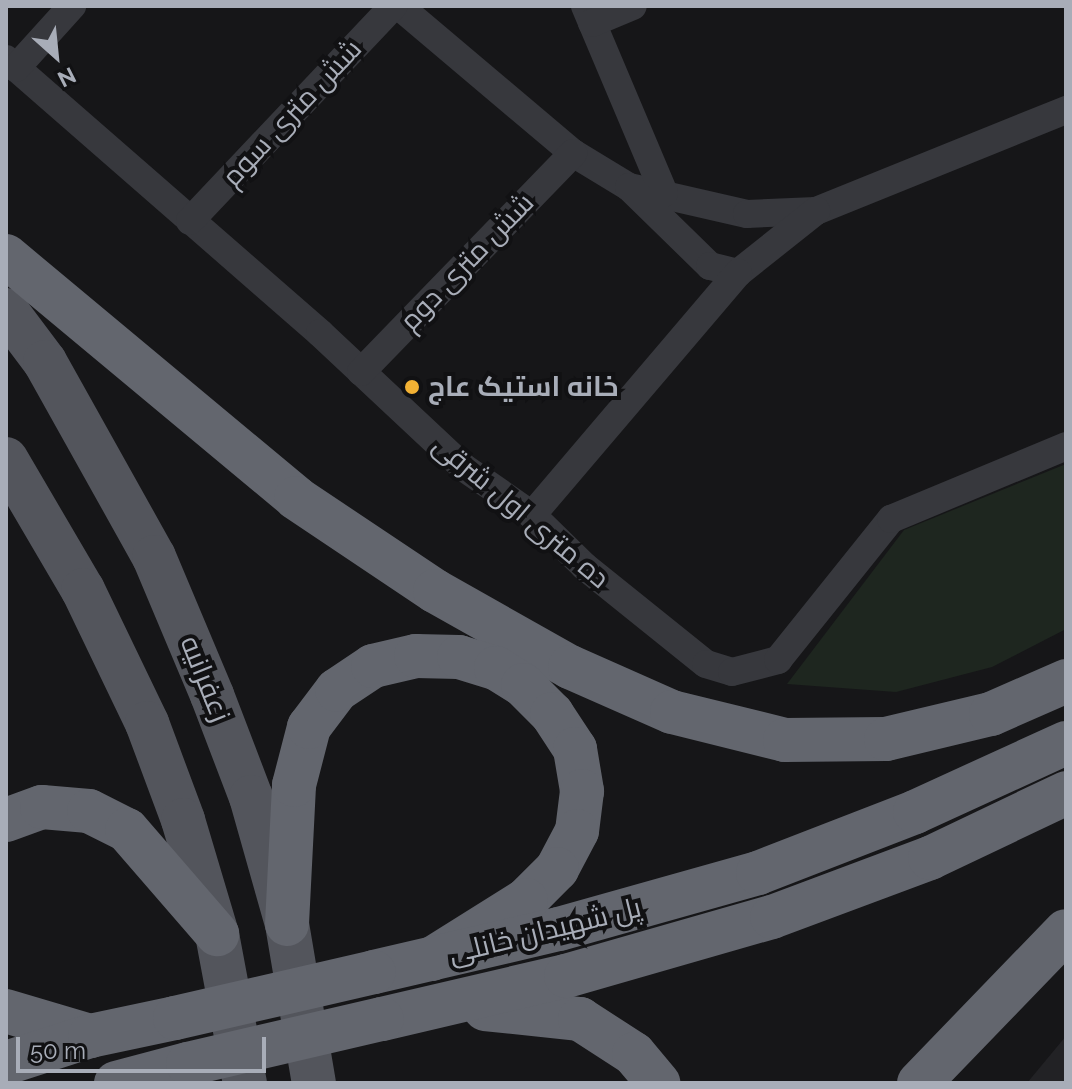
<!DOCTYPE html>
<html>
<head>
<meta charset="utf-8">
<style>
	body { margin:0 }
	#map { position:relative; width:1072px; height:1089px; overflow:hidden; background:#161618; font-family:Raleway,Cairo,sans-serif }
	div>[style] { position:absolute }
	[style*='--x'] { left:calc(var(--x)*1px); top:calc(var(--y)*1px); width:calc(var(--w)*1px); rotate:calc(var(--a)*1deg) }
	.built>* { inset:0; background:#222225 }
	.green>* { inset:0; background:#1e261f }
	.street>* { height:28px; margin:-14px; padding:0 14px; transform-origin:14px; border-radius:14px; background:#37383d }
	.primary>* { height:44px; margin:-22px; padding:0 22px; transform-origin:22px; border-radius:22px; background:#53555c }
	.highway>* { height:44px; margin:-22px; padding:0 22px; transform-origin:22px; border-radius:22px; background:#63666e }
	.highway-bridge>* { height:44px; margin:-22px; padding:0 22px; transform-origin:22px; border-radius:22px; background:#63666e }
	.dots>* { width:22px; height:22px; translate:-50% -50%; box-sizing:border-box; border:4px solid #111113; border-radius:50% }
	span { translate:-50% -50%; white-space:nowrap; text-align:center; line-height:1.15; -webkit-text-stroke:8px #111113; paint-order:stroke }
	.street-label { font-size:28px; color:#a8adb8 }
	.poi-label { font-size:28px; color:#a8adb8; font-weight:700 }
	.left { translate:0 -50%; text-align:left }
	.frame { position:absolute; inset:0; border:8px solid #a8adb8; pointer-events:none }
	.north { position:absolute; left:16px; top:16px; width:80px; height:80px; -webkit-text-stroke:6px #111113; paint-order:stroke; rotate:153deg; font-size:22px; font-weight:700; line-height:32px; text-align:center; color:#a8adb8 }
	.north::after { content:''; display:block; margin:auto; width:28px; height:36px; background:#a8adb8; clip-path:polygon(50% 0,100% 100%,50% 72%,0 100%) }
	.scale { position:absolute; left:16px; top:1037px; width:250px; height:36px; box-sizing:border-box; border:4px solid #a8adb8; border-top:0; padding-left:10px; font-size:24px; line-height:28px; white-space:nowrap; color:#a8adb8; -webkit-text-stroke:6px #111113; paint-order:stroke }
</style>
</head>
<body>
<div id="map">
	<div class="built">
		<i style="clip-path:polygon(1066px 1036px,1066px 1083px,1027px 1083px)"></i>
	</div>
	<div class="green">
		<i style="clip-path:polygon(1066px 464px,1066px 629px,992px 667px,896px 692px,787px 684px,904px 530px)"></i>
	</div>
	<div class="street">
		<i style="--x:399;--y:6;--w:228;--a:40.2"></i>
		<i style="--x:573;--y:153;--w:66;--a:31.3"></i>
		<i style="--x:629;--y:187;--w:121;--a:12.9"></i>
		<i style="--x:747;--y:214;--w:69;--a:-2.5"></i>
		<i style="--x:816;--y:211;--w:270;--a:-22"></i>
		<i style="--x:585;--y:6;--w:203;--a:67.1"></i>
		<i style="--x:592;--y:23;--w:44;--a:-22.5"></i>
		<i style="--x:6;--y:59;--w:417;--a:41.1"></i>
		<i style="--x:320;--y:333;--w:196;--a:43.1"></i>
		<i style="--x:463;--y:467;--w:84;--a:34.8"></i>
		<i style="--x:532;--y:515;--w:73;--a:44.4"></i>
		<i style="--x:584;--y:566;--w:156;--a:38.8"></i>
		<i style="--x:706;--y:664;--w:27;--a:17"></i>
		<i style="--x:732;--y:672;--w:48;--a:-14.6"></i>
		<i style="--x:778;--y:660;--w:181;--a:-51.3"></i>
		<i style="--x:891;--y:519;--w:190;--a:-22.6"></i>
		<i style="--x:16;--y:68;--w:84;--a:-47.9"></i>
		<i style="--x:629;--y:187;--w:113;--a:44.3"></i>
		<i style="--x:710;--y:266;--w:29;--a:14"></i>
		<i style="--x:738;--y:273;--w:100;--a:-38.5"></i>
		<i style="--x:190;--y:221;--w:296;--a:-46.6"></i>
		<i style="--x:361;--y:372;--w:305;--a:-45.9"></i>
		<i style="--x:532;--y:515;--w:318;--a:-49.6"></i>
	</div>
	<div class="primary">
		<i style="--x:6;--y:310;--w:65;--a:53.1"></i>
		<i style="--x:45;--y:362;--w:223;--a:60.8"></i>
		<i style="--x:154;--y:557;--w:150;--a:67.2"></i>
		<i style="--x:212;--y:695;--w:109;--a:69.1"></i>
		<i style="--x:251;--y:797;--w:132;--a:74.2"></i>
		<i style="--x:287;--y:924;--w:161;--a:80.4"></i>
		<i style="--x:6;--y:459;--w:152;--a:59.6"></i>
		<i style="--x:83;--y:590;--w:148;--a:64.3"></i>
		<i style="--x:147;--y:723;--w:103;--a:69.6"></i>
		<i style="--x:183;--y:820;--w:119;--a:73.4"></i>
		<i style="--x:217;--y:934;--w:152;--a:79.4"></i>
	</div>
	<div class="highway">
		<i style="--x:6;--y:256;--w:378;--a:39.8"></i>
		<i style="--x:296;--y:498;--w:167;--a:33.8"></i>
		<i style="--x:435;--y:591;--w:155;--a:29.4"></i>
		<i style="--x:570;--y:667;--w:111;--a:23.8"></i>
		<i style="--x:672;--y:712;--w:116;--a:13.9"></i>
		<i style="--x:785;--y:740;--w:101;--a:-0.6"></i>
		<i style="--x:886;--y:739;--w:108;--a:-13.4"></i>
		<i style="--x:991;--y:714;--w:82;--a:-23.7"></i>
		<i style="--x:6;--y:820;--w:38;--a:-20"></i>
		<i style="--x:42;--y:807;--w:47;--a:4.9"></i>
		<i style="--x:89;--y:811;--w:42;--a:26.6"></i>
		<i style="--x:127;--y:830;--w:138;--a:49.1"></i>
		<i style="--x:287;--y:924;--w:139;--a:-87.1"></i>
		<i style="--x:294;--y:785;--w:60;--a:-75.5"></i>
		<i style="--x:309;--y:727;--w:46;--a:-52.9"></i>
		<i style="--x:337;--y:690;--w:43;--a:-33.7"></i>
		<i style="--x:373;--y:666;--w:44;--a:-13.1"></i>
		<i style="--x:416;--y:656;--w:43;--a:1.3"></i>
		<i style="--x:459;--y:657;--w:39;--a:17"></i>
		<i style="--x:496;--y:668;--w:32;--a:32"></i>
		<i style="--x:523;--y:685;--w:41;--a:45"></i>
		<i style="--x:552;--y:714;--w:42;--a:56.7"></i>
		<i style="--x:575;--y:749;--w:43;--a:80.5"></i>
		<i style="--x:582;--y:791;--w:40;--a:97.1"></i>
		<i style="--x:577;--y:831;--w:43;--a:117.8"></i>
		<i style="--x:557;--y:869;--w:44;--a:135"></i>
		<i style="--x:526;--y:900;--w:111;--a:147.9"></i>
		<i style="--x:374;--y:972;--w:190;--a:-13.1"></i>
		<i style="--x:559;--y:929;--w:207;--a:-15.7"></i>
		<i style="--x:758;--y:873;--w:168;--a:-21.2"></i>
		<i style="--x:915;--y:812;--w:166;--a:-24.6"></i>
		<i style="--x:485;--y:1009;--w:96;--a:6"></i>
		<i style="--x:580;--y:1019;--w:64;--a:32.9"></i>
		<i style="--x:634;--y:1054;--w:38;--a:50"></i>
		<i style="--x:6;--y:1011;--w:88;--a:16.6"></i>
		<i style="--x:382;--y:1019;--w:189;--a:-13.2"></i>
		<i style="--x:566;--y:976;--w:214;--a:-16"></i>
		<i style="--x:772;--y:917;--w:169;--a:-20.5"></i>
		<i style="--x:930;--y:858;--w:151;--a:-25.5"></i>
		<i style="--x:6;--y:1063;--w:88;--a:-17.8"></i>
		<i style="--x:90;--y:1036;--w:87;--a:-12"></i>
		<i style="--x:116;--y:1083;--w:74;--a:-14.8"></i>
		<i style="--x:919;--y:1083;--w:211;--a:-46"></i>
	</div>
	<div class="highway-bridge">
		<i style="--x:175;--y:1018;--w:204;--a:-13"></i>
		<i style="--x:188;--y:1064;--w:199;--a:-13.1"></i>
	</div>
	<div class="dots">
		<i style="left:412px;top:387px;background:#f2b134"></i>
	</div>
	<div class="street-label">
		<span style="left:292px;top:113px;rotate:-47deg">شش متری سوم</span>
		<span style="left:467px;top:262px;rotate:-46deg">شش متری دوم</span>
		<span style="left:521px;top:512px;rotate:40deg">ده متری اول شرقی</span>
		<span style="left:205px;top:679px;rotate:68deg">زعفرانیه</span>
		<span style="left:545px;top:931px;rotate:-14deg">پل شهیدان خانلی</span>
	</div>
	<div class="poi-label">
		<span class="left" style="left:428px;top:387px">خانه استیک عاج</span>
	</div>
	<div class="frame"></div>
	<div class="north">N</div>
	<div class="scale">50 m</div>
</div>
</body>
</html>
